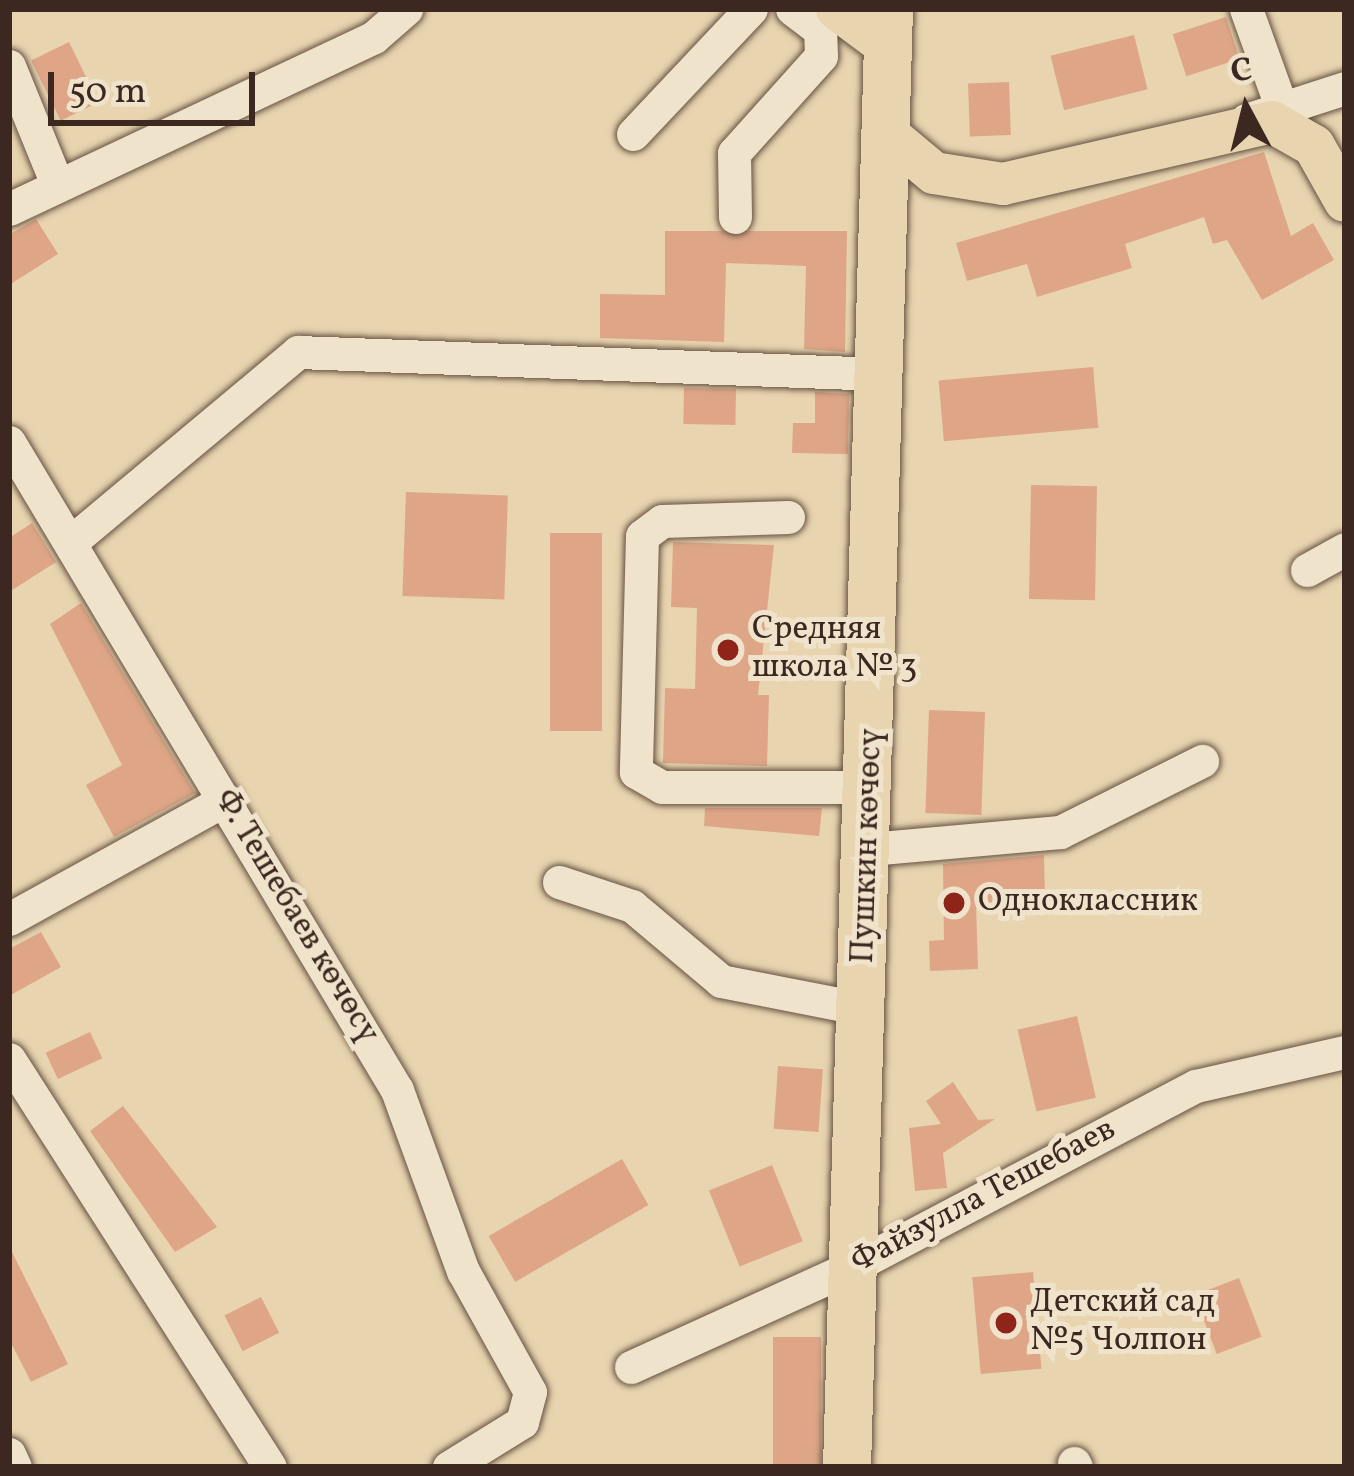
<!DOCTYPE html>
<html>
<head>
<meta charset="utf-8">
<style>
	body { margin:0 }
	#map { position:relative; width:1354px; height:1476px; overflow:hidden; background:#e8d4af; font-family:Vollkorn,serif }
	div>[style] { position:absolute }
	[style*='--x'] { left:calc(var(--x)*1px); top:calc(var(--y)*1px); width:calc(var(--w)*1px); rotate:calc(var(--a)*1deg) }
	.building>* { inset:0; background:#dea687; transform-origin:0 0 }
	.roads { filter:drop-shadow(0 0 3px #675344) drop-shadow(0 0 3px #675344) }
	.minor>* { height:33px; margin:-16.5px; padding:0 16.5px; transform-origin:16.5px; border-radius:16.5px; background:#f0e3cb }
	.major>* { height:42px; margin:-21px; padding:0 21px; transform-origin:21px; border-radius:21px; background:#e8d4af }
	.highway>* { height:48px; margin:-24px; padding:0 24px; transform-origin:24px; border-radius:24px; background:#e8d4af }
	.dots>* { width:33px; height:33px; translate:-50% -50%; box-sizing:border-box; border:6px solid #f0e3cb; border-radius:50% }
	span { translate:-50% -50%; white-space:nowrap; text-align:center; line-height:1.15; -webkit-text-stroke:10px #f0e3cb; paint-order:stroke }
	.poi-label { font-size:33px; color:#3c2820 }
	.left { translate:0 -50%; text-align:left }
	.street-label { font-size:33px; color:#3c2820 }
	.frame { position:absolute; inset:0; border:12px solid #3c2820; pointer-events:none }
	.north { position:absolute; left:1186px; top:48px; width:120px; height:120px; -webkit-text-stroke:9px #f0e3cb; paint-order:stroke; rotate:353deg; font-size:33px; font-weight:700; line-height:48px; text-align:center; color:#3c2820 }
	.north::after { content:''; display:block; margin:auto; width:42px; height:54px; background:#3c2820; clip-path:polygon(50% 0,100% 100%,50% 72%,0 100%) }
	.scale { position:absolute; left:48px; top:72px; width:207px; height:54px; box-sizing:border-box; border:6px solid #3c2820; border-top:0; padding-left:15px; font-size:36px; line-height:42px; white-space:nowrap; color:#3c2820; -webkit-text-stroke:9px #f0e3cb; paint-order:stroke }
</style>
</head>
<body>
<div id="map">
	<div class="building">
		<i style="left:1226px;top:17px;width:44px;height:56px;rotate:72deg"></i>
		<i style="left:1134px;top:35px;width:56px;height:86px;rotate:76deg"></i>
		<i style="left:69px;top:42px;width:67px;height:42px;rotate:64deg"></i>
		<i style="left:1009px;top:82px;width:53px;height:41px;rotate:88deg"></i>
		<i style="clip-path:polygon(1264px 152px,1291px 236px,1313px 223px,1334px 260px,1262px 300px,1227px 240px,1213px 244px,1204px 217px,1125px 244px,1132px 268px,1037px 297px,1027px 264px,967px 281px,956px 243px)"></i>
		<i style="clip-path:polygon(36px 219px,58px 254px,9px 285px,9px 235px)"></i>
		<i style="clip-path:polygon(665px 231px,847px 231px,845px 352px,804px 349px,806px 266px,726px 263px,724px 342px,600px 338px,600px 294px,665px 295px)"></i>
		<i style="left:1093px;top:367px;width:61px;height:155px;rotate:85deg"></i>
		<i style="left:684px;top:388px;width:52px;height:36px;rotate:1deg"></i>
		<i style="clip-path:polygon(815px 392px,849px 394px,848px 454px,792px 453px,793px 423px,815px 423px)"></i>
		<i style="left:1031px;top:485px;width:66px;height:114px;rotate:1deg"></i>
		<i style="left:406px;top:492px;width:102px;height:104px;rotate:2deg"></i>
		<i style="clip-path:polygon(32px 523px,56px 562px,9px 592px,9px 538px)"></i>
		<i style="left:602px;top:533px;width:198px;height:52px;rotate:90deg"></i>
		<i style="clip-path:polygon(673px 542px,774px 545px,758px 695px,769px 695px,767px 766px,663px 763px,665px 688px,695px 689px,697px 608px,671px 607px)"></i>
		<i style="clip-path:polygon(81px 603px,195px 793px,114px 837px,86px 785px,122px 765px,50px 624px)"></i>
		<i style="left:929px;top:710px;width:56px;height:103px;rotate:2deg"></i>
		<i style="clip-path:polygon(705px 808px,822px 808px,819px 836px,704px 826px)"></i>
		<i style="clip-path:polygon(1044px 855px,1045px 901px,976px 903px,978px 969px,930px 971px,929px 941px,944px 940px,943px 864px)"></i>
		<i style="clip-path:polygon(41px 932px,61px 967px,9px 996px,9px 949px)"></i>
		<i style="left:1077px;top:1016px;width:84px;height:61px;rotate:77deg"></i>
		<i style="left:90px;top:1032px;width:29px;height:49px;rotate:65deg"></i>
		<i style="left:778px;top:1066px;width:45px;height:63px;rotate:4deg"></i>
		<i style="clip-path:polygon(953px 1082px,978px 1120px,995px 1119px,943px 1153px,947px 1188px,915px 1191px,909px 1128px,941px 1124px,926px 1101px)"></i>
		<i style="clip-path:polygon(123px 1106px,217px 1227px,175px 1252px,90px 1131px)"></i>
		<i style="left:622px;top:1159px;width:53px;height:154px;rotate:60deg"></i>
		<i style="left:772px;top:1165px;width:82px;height:68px;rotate:68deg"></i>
		<i style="clip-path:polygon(9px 1246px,68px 1364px,31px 1382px,9px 1339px)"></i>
		<i style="left:1033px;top:1272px;width:97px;height:61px;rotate:85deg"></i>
		<i style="left:1239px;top:1278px;width:63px;height:48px;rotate:69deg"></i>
		<i style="left:261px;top:1297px;width:40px;height:41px;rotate:63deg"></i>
		<i style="left:773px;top:1337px;width:48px;height:130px"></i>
	</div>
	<div class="roads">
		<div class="minor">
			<i style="--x:1246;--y:9;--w:106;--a:70.2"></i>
			<i style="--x:9;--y:66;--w:125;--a:67.9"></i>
			<i style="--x:1246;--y:120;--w:104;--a:-17.9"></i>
			<i style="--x:633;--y:134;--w:172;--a:-46.7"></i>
			<i style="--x:9;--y:209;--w:403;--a:-25.2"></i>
			<i style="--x:374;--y:37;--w:43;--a:-41.2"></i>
			<i style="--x:735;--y:217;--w:64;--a:-90.9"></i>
			<i style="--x:734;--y:153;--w:130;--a:-48.1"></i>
			<i style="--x:821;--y:56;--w:26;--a:-92"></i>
			<i style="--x:820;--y:30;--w:35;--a:-143"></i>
			<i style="--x:9;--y:442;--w:755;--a:59.09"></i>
			<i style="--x:397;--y:1090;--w:193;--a:70"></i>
			<i style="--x:463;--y:1271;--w:138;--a:61"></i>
			<i style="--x:530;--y:1392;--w:31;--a:105"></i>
			<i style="--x:522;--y:1422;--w:86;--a:148.3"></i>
			<i style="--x:788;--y:517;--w:126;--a:178.2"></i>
			<i style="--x:662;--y:521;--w:25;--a:143"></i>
			<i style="--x:642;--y:536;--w:236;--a:91.5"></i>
			<i style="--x:636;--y:772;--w:30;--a:30"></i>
			<i style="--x:662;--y:787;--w:210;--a:0"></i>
			<i style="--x:72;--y:541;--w:295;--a:-39.9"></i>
			<i style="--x:298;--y:352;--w:584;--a:2.16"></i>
			<i style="--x:1307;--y:570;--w:43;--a:-28.9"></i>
			<i style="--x:869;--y:849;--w:192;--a:-5.1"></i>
			<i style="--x:1060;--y:832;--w:159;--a:-26.6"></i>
			<i style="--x:559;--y:882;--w:77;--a:18.2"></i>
			<i style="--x:632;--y:906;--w:116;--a:40.1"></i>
			<i style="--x:721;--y:981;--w:146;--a:11.1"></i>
			<i style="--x:9;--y:919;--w:247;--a:-28.9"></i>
			<i style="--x:9;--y:1059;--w:484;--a:57.4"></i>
			<i style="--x:631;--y:1367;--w:247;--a:-24.4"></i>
			<i style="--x:856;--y:1265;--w:384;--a:-27.8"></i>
			<i style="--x:1196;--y:1086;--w:153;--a:-12.9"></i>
			<i style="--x:9;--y:1454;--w:14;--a:65"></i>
			<i style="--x:1074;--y:1463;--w:4;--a:63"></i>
		</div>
		<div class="major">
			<i style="--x:837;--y:9;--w:64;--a:36.7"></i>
			<i style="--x:885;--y:132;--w:64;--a:39.9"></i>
			<i style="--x:934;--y:173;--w:70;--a:9.1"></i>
			<i style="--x:1003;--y:184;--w:276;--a:-13"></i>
			<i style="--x:1272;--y:122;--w:48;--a:29.7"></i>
			<i style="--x:1314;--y:146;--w:63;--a:60.6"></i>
		</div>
		<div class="highway">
			<i style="--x:847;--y:1467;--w:1459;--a:-88.35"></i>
		</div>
	</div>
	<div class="dots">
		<i style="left:728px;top:650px;background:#8f2418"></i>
		<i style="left:954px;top:903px;background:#8f2418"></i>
		<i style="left:1006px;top:1323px;background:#8f2418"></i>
	</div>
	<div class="poi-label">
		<span class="left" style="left:752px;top:650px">Средняя<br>школа № 3</span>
		<span class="left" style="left:978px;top:903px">Одноклассник</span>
		<span class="left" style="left:1030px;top:1323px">Детский сад<br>№5 Чолпон</span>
	</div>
	<div class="street-label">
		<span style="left:869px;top:846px;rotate:-88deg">Пушкин көчөсү</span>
		<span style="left:295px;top:917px;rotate:59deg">Ф. Тешебаев көчөсү</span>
		<span style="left:984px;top:1197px;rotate:-28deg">Файзулла Тешебаев</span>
	</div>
	<div class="frame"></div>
	<div class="north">С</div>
	<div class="scale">50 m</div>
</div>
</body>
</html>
